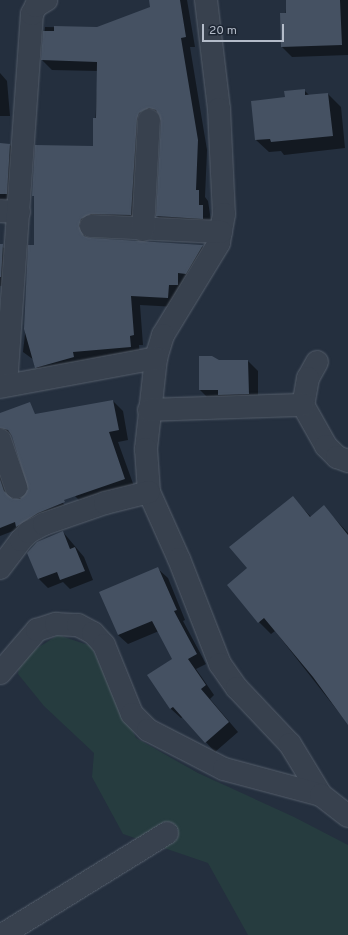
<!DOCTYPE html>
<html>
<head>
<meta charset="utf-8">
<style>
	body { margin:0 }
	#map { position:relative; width:348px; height:935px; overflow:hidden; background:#242f3e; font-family:Overpass,sans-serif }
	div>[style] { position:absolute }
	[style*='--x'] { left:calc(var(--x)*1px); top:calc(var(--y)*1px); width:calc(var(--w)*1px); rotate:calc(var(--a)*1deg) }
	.green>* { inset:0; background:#263c3f }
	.shadow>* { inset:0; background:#0007 }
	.building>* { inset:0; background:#455162 }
	.roads { filter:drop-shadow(0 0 1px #565f6c) drop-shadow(0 0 1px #565f6c) }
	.minor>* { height:22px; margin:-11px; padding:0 11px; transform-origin:11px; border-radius:11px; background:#38414e }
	span { translate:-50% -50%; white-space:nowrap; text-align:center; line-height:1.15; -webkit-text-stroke:4px #1d2633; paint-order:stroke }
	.scale { position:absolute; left:202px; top:24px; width:82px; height:18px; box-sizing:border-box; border:2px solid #b4bcc9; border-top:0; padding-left:5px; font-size:12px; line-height:14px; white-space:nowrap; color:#b4bcc9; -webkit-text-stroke:3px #1d2633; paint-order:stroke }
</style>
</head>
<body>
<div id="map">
	<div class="green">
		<i style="clip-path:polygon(58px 635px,91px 646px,136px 738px,198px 773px,294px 817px,348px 845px,348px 935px,248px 935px,208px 863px,123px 834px,92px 777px,94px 753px,44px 706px,18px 674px,20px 659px)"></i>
	</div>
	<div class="shadow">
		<i style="clip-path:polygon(150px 0,187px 0,195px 47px,190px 47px,207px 150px,205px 197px,208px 201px,212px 228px,167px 226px,157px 216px,162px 120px,159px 117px,140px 224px,88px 236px,89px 239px,202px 246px,212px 255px,177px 307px,140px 305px,143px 345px,139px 345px,140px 356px,46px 377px,36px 367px,34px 360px,23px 352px,35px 246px,35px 198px,33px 195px,94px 147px,98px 71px,52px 70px,42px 60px,45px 27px,97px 28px,152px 8px)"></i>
		<i style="clip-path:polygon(287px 0,348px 0,348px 55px,292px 57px,282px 47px)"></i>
		<i style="clip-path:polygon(0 73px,7px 81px,10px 116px,0 116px)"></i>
		<i style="clip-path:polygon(304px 90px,310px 96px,328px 94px,341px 107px,345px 148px,284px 155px,281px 151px,269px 152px,256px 140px,286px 98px)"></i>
		<i style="clip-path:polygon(0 144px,10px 145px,20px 155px,16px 204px,0 202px)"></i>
		<i style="clip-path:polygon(0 245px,13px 255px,11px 287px,0 286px)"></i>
		<i style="clip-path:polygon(218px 361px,248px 361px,258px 371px,258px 404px,210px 400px,200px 390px)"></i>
		<i style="clip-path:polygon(113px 401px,123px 411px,128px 440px,118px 442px,135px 489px,85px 506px,75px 496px)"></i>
		<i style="clip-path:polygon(0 414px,22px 427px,67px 510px,0 536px,0 468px,13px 500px,26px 496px,29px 483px,13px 436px,10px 434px,0 437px)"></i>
		<i style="clip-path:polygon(293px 498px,311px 517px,324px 507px,348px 533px,348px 724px,275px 631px,271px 634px,259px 622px,249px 569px)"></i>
		<i style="clip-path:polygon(63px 532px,84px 557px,93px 580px,70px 589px,63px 582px,48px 588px,39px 579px,28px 553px)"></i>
		<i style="clip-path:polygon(158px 569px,168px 578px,185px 620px,183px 621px,206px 664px,196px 669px,214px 695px,210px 699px,238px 732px,215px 752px,183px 717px,181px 718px,171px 709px,148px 675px,174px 659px,159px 631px,128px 644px,118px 635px)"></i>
	</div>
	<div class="building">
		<i style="clip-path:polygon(149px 0,180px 0,186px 37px,181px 38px,198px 140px,196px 190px,199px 190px,199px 205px,203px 205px,203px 219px,156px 216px,161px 121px,156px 110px,149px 108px,139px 113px,137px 119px,131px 215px,91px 214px,81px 219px,79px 226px,84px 236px,90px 238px,203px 245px,186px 274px,178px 273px,178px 285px,169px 285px,168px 298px,131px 296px,134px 335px,130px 336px,131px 347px,73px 352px,74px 357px,35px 368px,24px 329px,28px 245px,34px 245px,34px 196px,32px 196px,35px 145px,93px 146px,93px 118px,96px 118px,97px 62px,41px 60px,43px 31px,54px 31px,54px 26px,97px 27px,150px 7px)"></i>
		<i style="clip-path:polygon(286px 0,340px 0,342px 45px,281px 47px,280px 13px,286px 13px)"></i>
		<i style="clip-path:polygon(305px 89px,305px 95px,328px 93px,333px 136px,271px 142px,270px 139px,255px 140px,251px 101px,285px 97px,284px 91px)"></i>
		<i style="clip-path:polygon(0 143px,10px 144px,7px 194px,0 194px)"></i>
		<i style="clip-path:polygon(0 244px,3px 244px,1px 277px,0 277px)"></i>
		<i style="clip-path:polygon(199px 356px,212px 356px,219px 360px,248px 360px,249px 394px,218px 395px,218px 390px,199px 390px)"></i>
		<i style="clip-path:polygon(113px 400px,119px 430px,109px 432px,125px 479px,64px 500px,65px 502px,38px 513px,16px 527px,15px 522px,0 528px,0 479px,4px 491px,13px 499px,20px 499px,28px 489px,12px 436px,8px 430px,0 428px,0 413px,30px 402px,35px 414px)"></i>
		<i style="clip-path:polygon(293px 496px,310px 517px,324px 505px,348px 535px,348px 725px,313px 677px,264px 618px,258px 623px,227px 585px,247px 568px,229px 547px)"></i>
		<i style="clip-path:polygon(63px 531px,70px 549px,75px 547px,85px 571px,60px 580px,57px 572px,38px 579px,27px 553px,37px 542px)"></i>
		<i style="clip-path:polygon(158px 567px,177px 610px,174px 611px,197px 654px,188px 659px,206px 685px,201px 689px,229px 722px,205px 743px,173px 707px,170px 709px,147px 675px,172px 659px,152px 621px,118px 635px,99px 592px)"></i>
	</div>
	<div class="roads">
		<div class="minor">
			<i style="--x:206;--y:0;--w:110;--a:83.2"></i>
			<i style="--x:219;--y:109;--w:105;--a:87.3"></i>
			<i style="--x:224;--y:214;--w:29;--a:100"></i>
			<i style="--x:219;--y:243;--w:108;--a:121.3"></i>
			<i style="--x:163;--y:335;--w:24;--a:107"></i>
			<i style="--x:156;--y:358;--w:92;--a:96.3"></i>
			<i style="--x:146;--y:449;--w:43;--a:86"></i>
			<i style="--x:149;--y:492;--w:73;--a:65.9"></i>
			<i style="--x:179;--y:559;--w:113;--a:68.7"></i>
			<i style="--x:220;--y:664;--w:29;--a:55"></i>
			<i style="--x:237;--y:688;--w:77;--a:46.6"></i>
			<i style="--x:290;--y:744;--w:60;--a:58.7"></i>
			<i style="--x:0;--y:211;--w:19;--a:3"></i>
			<i style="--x:91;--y:226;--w:130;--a:2.6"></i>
			<i style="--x:143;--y:230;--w:110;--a:-86.9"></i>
			<i style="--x:317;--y:362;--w:18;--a:119"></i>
			<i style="--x:308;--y:378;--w:27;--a:100"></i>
			<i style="--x:303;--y:405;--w:47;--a:60.7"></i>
			<i style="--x:326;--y:446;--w:16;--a:45"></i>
			<i style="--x:337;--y:457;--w:12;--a:20"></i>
			<i style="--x:6;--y:385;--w:372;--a:-86"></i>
			<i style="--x:32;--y:14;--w:9;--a:-63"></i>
			<i style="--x:36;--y:6;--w:12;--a:-31"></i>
			<i style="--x:0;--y:387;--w:159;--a:-10.5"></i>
			<i style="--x:149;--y:410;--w:154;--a:-1.9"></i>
			<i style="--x:0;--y:440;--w:50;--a:71.2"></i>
			<i style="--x:0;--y:568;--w:35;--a:-53"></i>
			<i style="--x:21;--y:540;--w:11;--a:-45"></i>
			<i style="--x:29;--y:532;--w:17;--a:-28"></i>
			<i style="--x:44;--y:524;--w:65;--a:-19"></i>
			<i style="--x:105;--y:503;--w:45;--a:-14"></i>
			<i style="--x:0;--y:673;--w:57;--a:-49.3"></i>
			<i style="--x:37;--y:630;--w:20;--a:-18"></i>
			<i style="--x:56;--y:624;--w:22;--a:3"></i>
			<i style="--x:78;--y:625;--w:17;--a:28"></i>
			<i style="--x:93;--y:633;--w:16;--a:47"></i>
			<i style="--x:104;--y:645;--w:74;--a:67.9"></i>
			<i style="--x:132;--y:714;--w:23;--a:45"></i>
			<i style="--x:148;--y:730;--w:85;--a:27.2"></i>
			<i style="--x:224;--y:769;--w:100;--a:15"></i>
			<i style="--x:321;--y:795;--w:34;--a:38"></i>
			<i style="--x:2;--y:935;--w:194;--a:-31.7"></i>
		</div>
	</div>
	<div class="scale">20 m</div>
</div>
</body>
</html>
